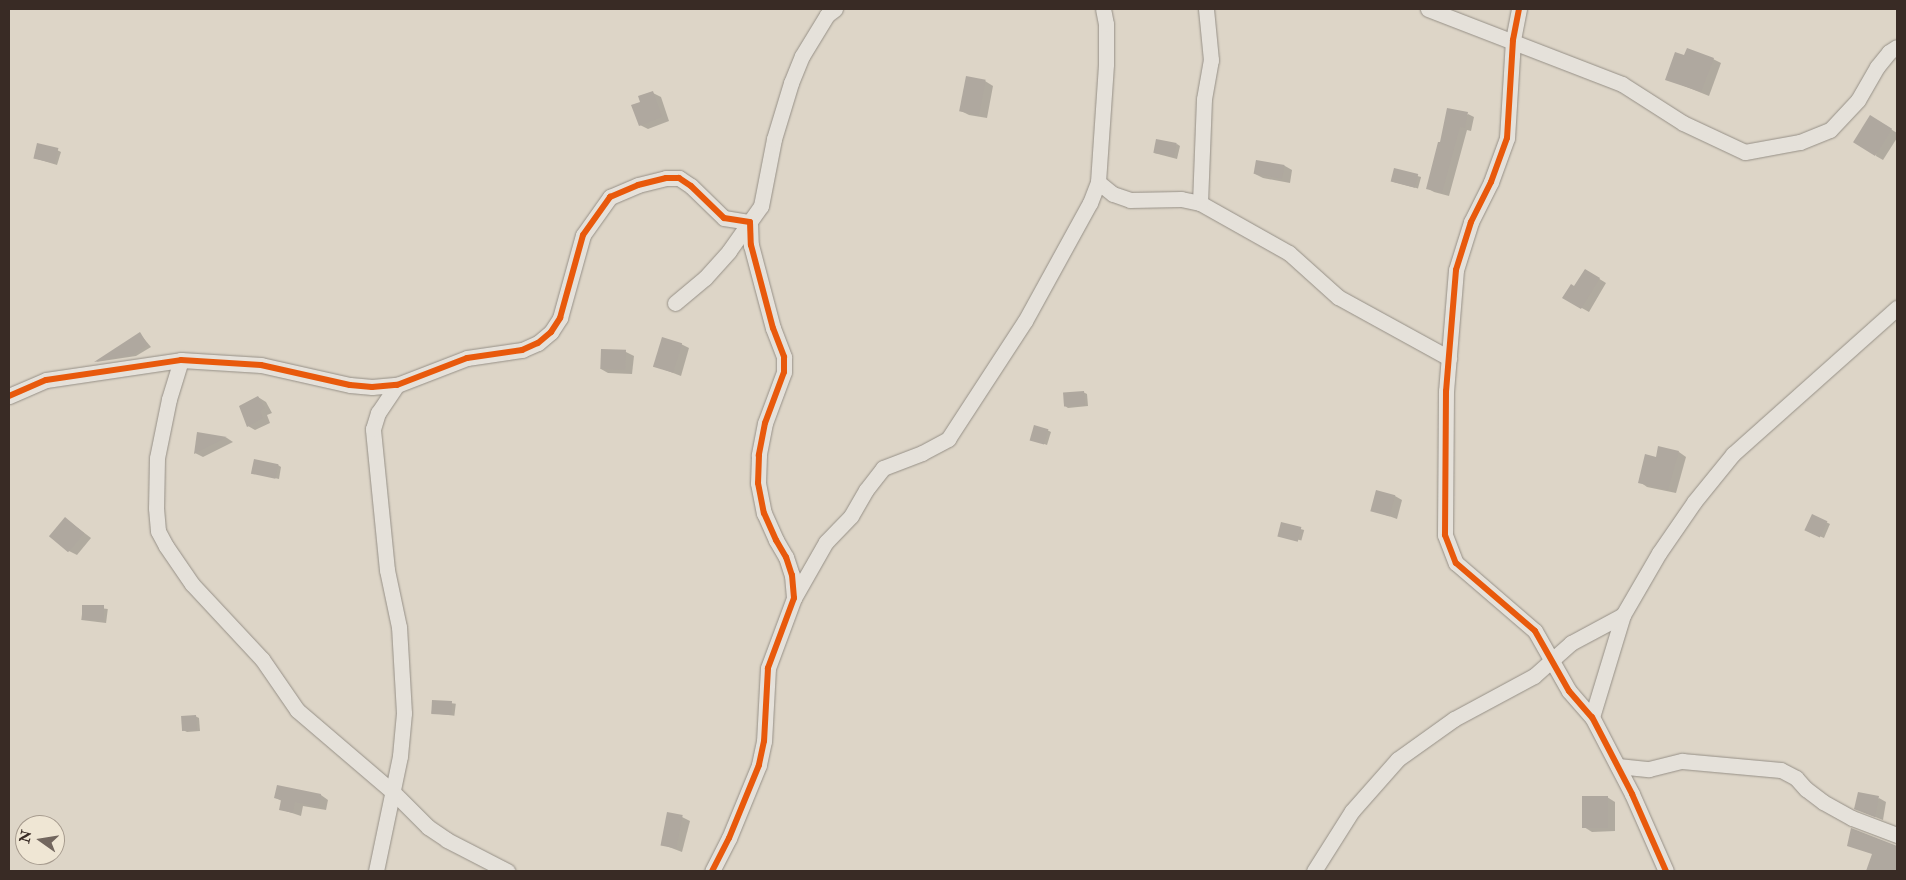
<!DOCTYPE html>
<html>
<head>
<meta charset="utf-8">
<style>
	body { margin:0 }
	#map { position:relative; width:1906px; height:880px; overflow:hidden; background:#ddd5c7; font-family:"IM FELL Double Pica",serif }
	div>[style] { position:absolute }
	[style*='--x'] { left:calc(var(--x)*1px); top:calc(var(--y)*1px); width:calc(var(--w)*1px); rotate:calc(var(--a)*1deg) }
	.shadow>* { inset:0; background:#0003; transform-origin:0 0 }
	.building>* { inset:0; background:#afa89f; transform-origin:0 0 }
	.roads { filter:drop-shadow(0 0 1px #969087) drop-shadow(0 0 1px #969087) }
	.minor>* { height:15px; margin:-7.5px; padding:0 7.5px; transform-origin:7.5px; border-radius:7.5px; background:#e5e1da }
	.cycleway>* { height:6px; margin:-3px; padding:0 3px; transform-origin:3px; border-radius:3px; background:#e8590c }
	span { translate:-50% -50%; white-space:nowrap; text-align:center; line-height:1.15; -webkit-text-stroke:4px #efe6d4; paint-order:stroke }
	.frame { position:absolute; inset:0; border:10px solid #392b25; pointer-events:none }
	.north { position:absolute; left:15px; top:815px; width:50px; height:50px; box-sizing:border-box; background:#efe6d4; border:1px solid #a69b8e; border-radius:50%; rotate:283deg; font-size:14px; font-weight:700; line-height:20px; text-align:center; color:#392b25 }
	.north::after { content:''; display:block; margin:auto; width:18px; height:22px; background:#72665e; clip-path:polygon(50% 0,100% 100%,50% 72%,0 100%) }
</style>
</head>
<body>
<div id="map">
	<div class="shadow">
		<i style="clip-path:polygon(1685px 57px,1713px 59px,1721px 63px,1709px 96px,1667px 79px)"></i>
		<i style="clip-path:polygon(985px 81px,993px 86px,987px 118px,969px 115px,961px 111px)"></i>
		<i style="clip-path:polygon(653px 93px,661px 97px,669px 121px,648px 129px,640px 125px,642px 102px)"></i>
		<i style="clip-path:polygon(1468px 114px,1474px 117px,1471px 131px,1467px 130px,1449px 196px,1434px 192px,1427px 188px,1439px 144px)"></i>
		<i style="clip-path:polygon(1878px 121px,1897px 133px,1897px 138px,1883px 160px,1876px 156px)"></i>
		<i style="clip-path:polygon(1177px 144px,1180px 146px,1177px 159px,1154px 153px)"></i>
		<i style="clip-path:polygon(57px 150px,61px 152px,57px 165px,34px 158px)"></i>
		<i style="clip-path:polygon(1257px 162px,1285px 166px,1292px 170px,1290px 183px,1263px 178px,1255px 174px)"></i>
		<i style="left:1395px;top:170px;width:27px;height:12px;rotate:15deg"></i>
		<i style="clip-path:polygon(1585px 270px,1606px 283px,1589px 312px,1564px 298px,1575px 288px)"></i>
		<i style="clip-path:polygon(140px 334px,151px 347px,136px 356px,96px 362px)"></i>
		<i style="clip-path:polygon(681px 344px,689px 348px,681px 376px,655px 366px)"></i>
		<i style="clip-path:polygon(602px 350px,626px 352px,634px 356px,632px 374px,608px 373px,601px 369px)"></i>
		<i style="clip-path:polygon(1083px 392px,1087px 394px,1088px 406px,1068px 408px,1065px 406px)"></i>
		<i style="clip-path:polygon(258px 397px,266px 402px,272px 413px,267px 415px,270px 423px,255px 430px,248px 426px)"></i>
		<i style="clip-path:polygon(1047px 430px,1051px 432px,1047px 445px,1031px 439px)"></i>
		<i style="clip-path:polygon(198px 434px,227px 438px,233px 442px,203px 457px,195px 453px)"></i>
		<i style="clip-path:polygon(1679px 452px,1686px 457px,1676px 493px,1647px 487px,1640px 482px,1657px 458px)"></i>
		<i style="clip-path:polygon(278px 465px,281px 467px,279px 479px,253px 473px)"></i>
		<i style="clip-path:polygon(1395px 496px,1402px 500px,1397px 519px,1372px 510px)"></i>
		<i style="clip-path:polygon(66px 519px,91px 538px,77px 555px,69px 551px)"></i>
		<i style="clip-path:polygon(1826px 522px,1830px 524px,1824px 538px,1810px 532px)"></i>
		<i style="left:1282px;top:524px;width:23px;height:11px;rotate:15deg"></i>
		<i style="left:83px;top:606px;width:25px;height:14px;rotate:7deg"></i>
		<i style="left:433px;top:701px;width:23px;height:12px;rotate:7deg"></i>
		<i style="clip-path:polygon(195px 716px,199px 718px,200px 731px,187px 732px,183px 730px)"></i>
		<i style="clip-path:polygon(321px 795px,328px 800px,326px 810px,303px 806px,301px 816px,280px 809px,282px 801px,276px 798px)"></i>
		<i style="clip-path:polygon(1607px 797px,1615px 802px,1615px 831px,1592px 832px,1584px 827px)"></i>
		<i style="clip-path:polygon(1879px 798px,1886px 802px,1883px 820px,1863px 812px)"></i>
		<i style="clip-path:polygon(682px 817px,690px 821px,682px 852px,661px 844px)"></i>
		<i style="clip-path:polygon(1882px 842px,1897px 847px,1897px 871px,1867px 871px)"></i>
	</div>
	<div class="building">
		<i style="clip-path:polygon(1687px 48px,1714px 58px,1701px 92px,1665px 80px,1675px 52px,1684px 55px)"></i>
		<i style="left:966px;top:76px;width:20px;height:36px;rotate:11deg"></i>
		<i style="clip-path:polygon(653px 91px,662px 117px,639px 126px,631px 105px,640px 102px,638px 96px)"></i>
		<i style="clip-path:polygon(1447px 108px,1468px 112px,1465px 128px,1460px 127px,1442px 193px,1426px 189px,1438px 142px,1440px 142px)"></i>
		<i style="left:1870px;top:115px;width:26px;height:32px;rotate:32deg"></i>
		<i style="left:1156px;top:139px;width:21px;height:14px;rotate:11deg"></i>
		<i style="left:37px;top:143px;width:22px;height:16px;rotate:13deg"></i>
		<i style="left:1256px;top:160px;width:29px;height:14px;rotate:10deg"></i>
		<i style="left:1394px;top:168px;width:25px;height:14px;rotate:14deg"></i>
		<i style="clip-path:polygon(1585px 269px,1600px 278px,1581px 309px,1562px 298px,1571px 284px,1574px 286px)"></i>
		<i style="clip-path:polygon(140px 332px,148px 345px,132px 355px,94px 362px)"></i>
		<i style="left:662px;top:337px;width:21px;height:31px;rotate:17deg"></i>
		<i style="left:601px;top:349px;width:25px;height:20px;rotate:2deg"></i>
		<i style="left:1084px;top:391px;width:14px;height:21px;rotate:86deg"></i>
		<i style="clip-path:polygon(258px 396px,265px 408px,260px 411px,263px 418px,247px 427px,239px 406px)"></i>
		<i style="left:1034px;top:425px;width:15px;height:16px;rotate:16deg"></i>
		<i style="clip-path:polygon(197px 432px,227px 437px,194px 454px)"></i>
		<i style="clip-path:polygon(1658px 446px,1679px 451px,1668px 490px,1638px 483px,1645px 454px,1656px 457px)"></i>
		<i style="left:254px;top:459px;width:25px;height:15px;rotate:12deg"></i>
		<i style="left:1376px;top:490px;width:20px;height:22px;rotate:15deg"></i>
		<i style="left:1812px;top:514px;width:17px;height:18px;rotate:25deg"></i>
		<i style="left:65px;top:517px;width:25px;height:25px;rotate:40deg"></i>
		<i style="left:1281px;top:522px;width:21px;height:15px;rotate:14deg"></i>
		<i style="left:82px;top:605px;width:22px;height:15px"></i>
		<i style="left:432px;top:700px;width:20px;height:14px;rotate:3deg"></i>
		<i style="left:196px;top:715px;width:15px;height:15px;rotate:86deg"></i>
		<i style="clip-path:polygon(277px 785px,321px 794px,319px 807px,295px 802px,293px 813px,279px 810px,281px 800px,274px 798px)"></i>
		<i style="clip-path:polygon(1858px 792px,1879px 796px,1875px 817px,1854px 809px)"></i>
		<i style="left:1608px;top:796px;width:32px;height:26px;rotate:90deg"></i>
		<i style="left:667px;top:812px;width:16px;height:34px;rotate:11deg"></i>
		<i style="clip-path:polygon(1851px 828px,1897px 846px,1897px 871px,1866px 871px,1872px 854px,1847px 846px)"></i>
	</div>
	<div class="roads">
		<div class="minor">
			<i style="--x:1428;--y:9;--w:208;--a:21.1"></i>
			<i style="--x:1622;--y:84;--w:72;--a:32.6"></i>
			<i style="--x:1683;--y:123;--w:68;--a:25.1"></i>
			<i style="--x:1745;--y:152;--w:56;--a:-10.3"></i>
			<i style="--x:1800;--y:142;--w:32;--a:-22"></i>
			<i style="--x:1830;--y:130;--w:41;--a:-47"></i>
			<i style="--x:1858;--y:100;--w:38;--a:-60"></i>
			<i style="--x:1877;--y:67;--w:19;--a:-51"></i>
			<i style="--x:1889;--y:52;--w:9;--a:-32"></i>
			<i style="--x:1519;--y:9;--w:32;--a:101"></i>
			<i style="--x:1513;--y:40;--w:98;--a:93.5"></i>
			<i style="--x:1507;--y:138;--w:47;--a:110"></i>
			<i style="--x:1491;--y:182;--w:45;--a:116.6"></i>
			<i style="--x:1471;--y:222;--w:50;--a:107.4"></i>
			<i style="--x:1456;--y:270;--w:121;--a:94.7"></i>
			<i style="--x:1446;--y:391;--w:144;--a:90.4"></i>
			<i style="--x:1445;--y:535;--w:30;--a:69"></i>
			<i style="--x:1456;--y:563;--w:104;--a:40.7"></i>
			<i style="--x:1535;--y:631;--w:69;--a:60.5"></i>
			<i style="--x:1569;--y:691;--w:35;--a:49"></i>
			<i style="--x:1592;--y:717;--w:87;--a:62.5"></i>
			<i style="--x:1632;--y:794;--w:84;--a:66.2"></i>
			<i style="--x:1098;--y:182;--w:19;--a:39"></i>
			<i style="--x:1113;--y:194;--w:18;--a:19"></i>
			<i style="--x:1130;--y:200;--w:51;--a:-1.1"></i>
			<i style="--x:1181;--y:199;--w:19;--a:12"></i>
			<i style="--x:1200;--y:203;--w:102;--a:29.3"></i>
			<i style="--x:1289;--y:253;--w:66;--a:41.9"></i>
			<i style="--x:1338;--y:297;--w:127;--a:28.8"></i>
			<i style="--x:1200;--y:203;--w:104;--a:-87.8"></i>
			<i style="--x:1204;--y:99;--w:40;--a:-80"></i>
			<i style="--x:1211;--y:60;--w:51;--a:-95.6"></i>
			<i style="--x:675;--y:303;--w:39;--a:-40"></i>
			<i style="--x:705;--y:278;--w:36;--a:-48"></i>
			<i style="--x:729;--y:251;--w:55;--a:-54.6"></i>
			<i style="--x:761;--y:206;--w:68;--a:-79"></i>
			<i style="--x:774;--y:139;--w:59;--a:-73.1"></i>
			<i style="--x:791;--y:83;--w:29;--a:-68"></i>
			<i style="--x:802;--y:56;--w:48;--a:-58.6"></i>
			<i style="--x:827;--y:15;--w:10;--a:-37"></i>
			<i style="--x:181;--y:360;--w:41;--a:107.1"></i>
			<i style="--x:169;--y:399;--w:60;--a:101.5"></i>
			<i style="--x:157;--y:458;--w:50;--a:91.1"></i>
			<i style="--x:156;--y:508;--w:23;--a:85"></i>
			<i style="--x:158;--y:531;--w:17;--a:62"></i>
			<i style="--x:166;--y:546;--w:46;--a:55.6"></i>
			<i style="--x:192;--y:584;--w:103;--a:47"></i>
			<i style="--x:262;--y:659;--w:62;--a:55.5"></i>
			<i style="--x:297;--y:710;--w:125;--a:40.5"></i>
			<i style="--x:392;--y:791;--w:51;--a:45"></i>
			<i style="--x:428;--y:827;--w:23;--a:34"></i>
			<i style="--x:447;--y:840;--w:68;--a:27.3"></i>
			<i style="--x:9;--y:396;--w:40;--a:-23.4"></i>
			<i style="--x:46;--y:380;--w:136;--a:-8.4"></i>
			<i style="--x:181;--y:360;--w:80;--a:3.6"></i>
			<i style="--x:261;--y:365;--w:91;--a:12.7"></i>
			<i style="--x:350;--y:385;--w:22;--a:5"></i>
			<i style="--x:372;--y:387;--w:25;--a:-5"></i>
			<i style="--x:397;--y:385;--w:75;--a:-21.1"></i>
			<i style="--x:467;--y:358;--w:56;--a:-8.3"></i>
			<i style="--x:522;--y:350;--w:17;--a:-24"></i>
			<i style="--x:538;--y:343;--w:17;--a:-40"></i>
			<i style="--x:551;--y:332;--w:17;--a:-57"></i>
			<i style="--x:560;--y:318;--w:86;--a:-74.5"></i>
			<i style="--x:583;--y:235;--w:47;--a:-54.6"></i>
			<i style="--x:610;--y:197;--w:30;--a:-23"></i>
			<i style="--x:638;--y:185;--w:29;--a:-14"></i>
			<i style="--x:666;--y:178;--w:13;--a:0"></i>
			<i style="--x:679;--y:178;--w:14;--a:34"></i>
			<i style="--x:691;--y:186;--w:46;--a:44.1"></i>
			<i style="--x:724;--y:218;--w:26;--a:9"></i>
			<i style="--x:750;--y:222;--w:23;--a:88"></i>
			<i style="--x:751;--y:245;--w:86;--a:75.2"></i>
			<i style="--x:773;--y:328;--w:31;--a:69"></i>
			<i style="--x:784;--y:357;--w:15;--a:90"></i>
			<i style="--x:784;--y:372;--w:54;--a:110.4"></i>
			<i style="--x:765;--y:423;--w:33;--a:101"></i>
			<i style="--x:759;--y:455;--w:28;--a:92"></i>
			<i style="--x:758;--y:483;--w:31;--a:79"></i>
			<i style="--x:764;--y:513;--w:30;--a:66"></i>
			<i style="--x:776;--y:540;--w:20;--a:60"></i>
			<i style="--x:786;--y:557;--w:19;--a:72"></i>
			<i style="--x:792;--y:575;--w:23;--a:85"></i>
			<i style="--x:794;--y:598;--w:75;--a:110.4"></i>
			<i style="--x:768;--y:668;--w:73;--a:93.1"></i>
			<i style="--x:764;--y:741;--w:25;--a:102"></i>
			<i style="--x:759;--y:765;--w:79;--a:112.3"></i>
			<i style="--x:729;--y:838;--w:37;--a:117"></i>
			<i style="--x:794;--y:598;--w:64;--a:-60.3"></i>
			<i style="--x:826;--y:542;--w:36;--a:-46"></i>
			<i style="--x:851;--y:516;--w:30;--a:-60"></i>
			<i style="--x:866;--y:490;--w:28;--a:-52"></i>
			<i style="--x:883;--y:468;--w:42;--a:-21"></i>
			<i style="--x:922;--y:453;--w:30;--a:-28"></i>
			<i style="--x:948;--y:439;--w:141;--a:-56.9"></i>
			<i style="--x:1025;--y:321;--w:135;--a:-61.2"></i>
			<i style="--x:1090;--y:203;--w:22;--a:-69"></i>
			<i style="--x:1098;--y:182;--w:118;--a:-86.1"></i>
			<i style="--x:1106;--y:64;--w:40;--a:-90"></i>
			<i style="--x:1106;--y:24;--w:15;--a:-101"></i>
			<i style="--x:1592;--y:717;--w:107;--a:-73.1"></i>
			<i style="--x:1623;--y:615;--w:72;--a:-59.9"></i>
			<i style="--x:1659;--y:553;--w:62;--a:-55.5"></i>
			<i style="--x:1694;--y:502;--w:62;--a:-50.9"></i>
			<i style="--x:1733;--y:454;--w:220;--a:-41.7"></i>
			<i style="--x:1618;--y:766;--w:31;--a:6"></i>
			<i style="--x:1649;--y:769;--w:34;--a:-14"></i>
			<i style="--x:1682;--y:761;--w:99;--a:5.2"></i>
			<i style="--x:1781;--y:770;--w:17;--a:28"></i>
			<i style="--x:1796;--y:778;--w:15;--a:48"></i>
			<i style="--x:1806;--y:789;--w:21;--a:37"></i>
			<i style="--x:1823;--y:802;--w:33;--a:29"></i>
			<i style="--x:1852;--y:818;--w:48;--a:20.7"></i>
			<i style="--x:376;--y:871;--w:117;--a:-78.2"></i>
			<i style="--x:400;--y:756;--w:43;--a:-84.7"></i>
			<i style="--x:404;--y:713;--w:86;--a:-93.3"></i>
			<i style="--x:399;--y:627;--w:58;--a:-101.9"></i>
			<i style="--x:387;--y:570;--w:142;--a:-95.7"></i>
			<i style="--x:373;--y:429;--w:17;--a:-73"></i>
			<i style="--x:378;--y:413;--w:34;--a:-56"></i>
			<i style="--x:1314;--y:871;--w:71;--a:-57.7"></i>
			<i style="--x:1352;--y:811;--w:69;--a:-48.5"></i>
			<i style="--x:1398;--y:759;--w:69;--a:-35.5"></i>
			<i style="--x:1454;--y:719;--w:91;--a:-28.3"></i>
			<i style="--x:1534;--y:676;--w:50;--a:-41.7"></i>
			<i style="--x:1571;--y:643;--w:59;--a:-28.3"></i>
		</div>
	</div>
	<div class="cycleway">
		<i style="--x:1519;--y:9;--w:32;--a:101"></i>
		<i style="--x:1513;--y:40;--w:98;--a:93.5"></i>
		<i style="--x:1507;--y:138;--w:47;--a:110"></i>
		<i style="--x:1491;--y:182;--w:45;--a:116.6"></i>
		<i style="--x:1471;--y:222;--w:50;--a:107.4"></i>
		<i style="--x:1456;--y:270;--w:121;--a:94.7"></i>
		<i style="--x:1446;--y:391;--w:144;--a:90.4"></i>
		<i style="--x:1445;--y:535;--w:30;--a:69"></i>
		<i style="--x:1456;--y:563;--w:104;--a:40.7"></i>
		<i style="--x:1535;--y:631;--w:69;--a:60.5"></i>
		<i style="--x:1569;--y:691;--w:35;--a:49"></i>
		<i style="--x:1592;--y:717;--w:87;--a:62.5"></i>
		<i style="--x:1632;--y:794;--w:84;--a:66.2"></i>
		<i style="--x:9;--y:396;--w:40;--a:-23.4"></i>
		<i style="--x:46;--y:380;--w:136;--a:-8.4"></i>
		<i style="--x:181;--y:360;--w:80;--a:3.6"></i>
		<i style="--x:261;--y:365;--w:91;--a:12.7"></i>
		<i style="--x:350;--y:385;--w:22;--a:5"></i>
		<i style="--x:372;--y:387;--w:25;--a:-5"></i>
		<i style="--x:397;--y:385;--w:75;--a:-21.1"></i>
		<i style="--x:467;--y:358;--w:56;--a:-8.3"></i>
		<i style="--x:522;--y:350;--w:17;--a:-24"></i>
		<i style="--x:538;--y:343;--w:17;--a:-40"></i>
		<i style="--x:551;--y:332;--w:17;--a:-57"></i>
		<i style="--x:560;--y:318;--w:86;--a:-74.5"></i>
		<i style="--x:583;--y:235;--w:47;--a:-54.6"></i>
		<i style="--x:610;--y:197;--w:30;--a:-23"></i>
		<i style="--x:638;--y:185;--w:29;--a:-14"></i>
		<i style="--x:666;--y:178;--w:13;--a:0"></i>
		<i style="--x:679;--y:178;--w:14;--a:34"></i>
		<i style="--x:691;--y:186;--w:46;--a:44.1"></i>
		<i style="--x:724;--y:218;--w:26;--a:9"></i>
		<i style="--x:750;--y:222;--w:23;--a:88"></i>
		<i style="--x:751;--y:245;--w:86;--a:75.2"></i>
		<i style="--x:773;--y:328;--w:31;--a:69"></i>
		<i style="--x:784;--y:357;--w:15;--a:90"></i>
		<i style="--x:784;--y:372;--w:54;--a:110.4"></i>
		<i style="--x:765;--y:423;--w:33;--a:101"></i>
		<i style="--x:759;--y:455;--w:28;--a:92"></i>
		<i style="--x:758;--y:483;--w:31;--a:79"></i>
		<i style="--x:764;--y:513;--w:30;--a:66"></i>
		<i style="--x:776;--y:540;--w:20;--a:60"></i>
		<i style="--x:786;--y:557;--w:19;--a:72"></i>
		<i style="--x:792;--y:575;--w:23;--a:85"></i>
		<i style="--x:794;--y:598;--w:75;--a:110.4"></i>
		<i style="--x:768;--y:668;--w:73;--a:93.1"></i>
		<i style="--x:764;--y:741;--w:25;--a:102"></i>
		<i style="--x:759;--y:765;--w:79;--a:112.3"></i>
		<i style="--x:729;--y:838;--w:37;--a:117"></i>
	</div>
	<div class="frame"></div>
	<div class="north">N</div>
</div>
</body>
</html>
